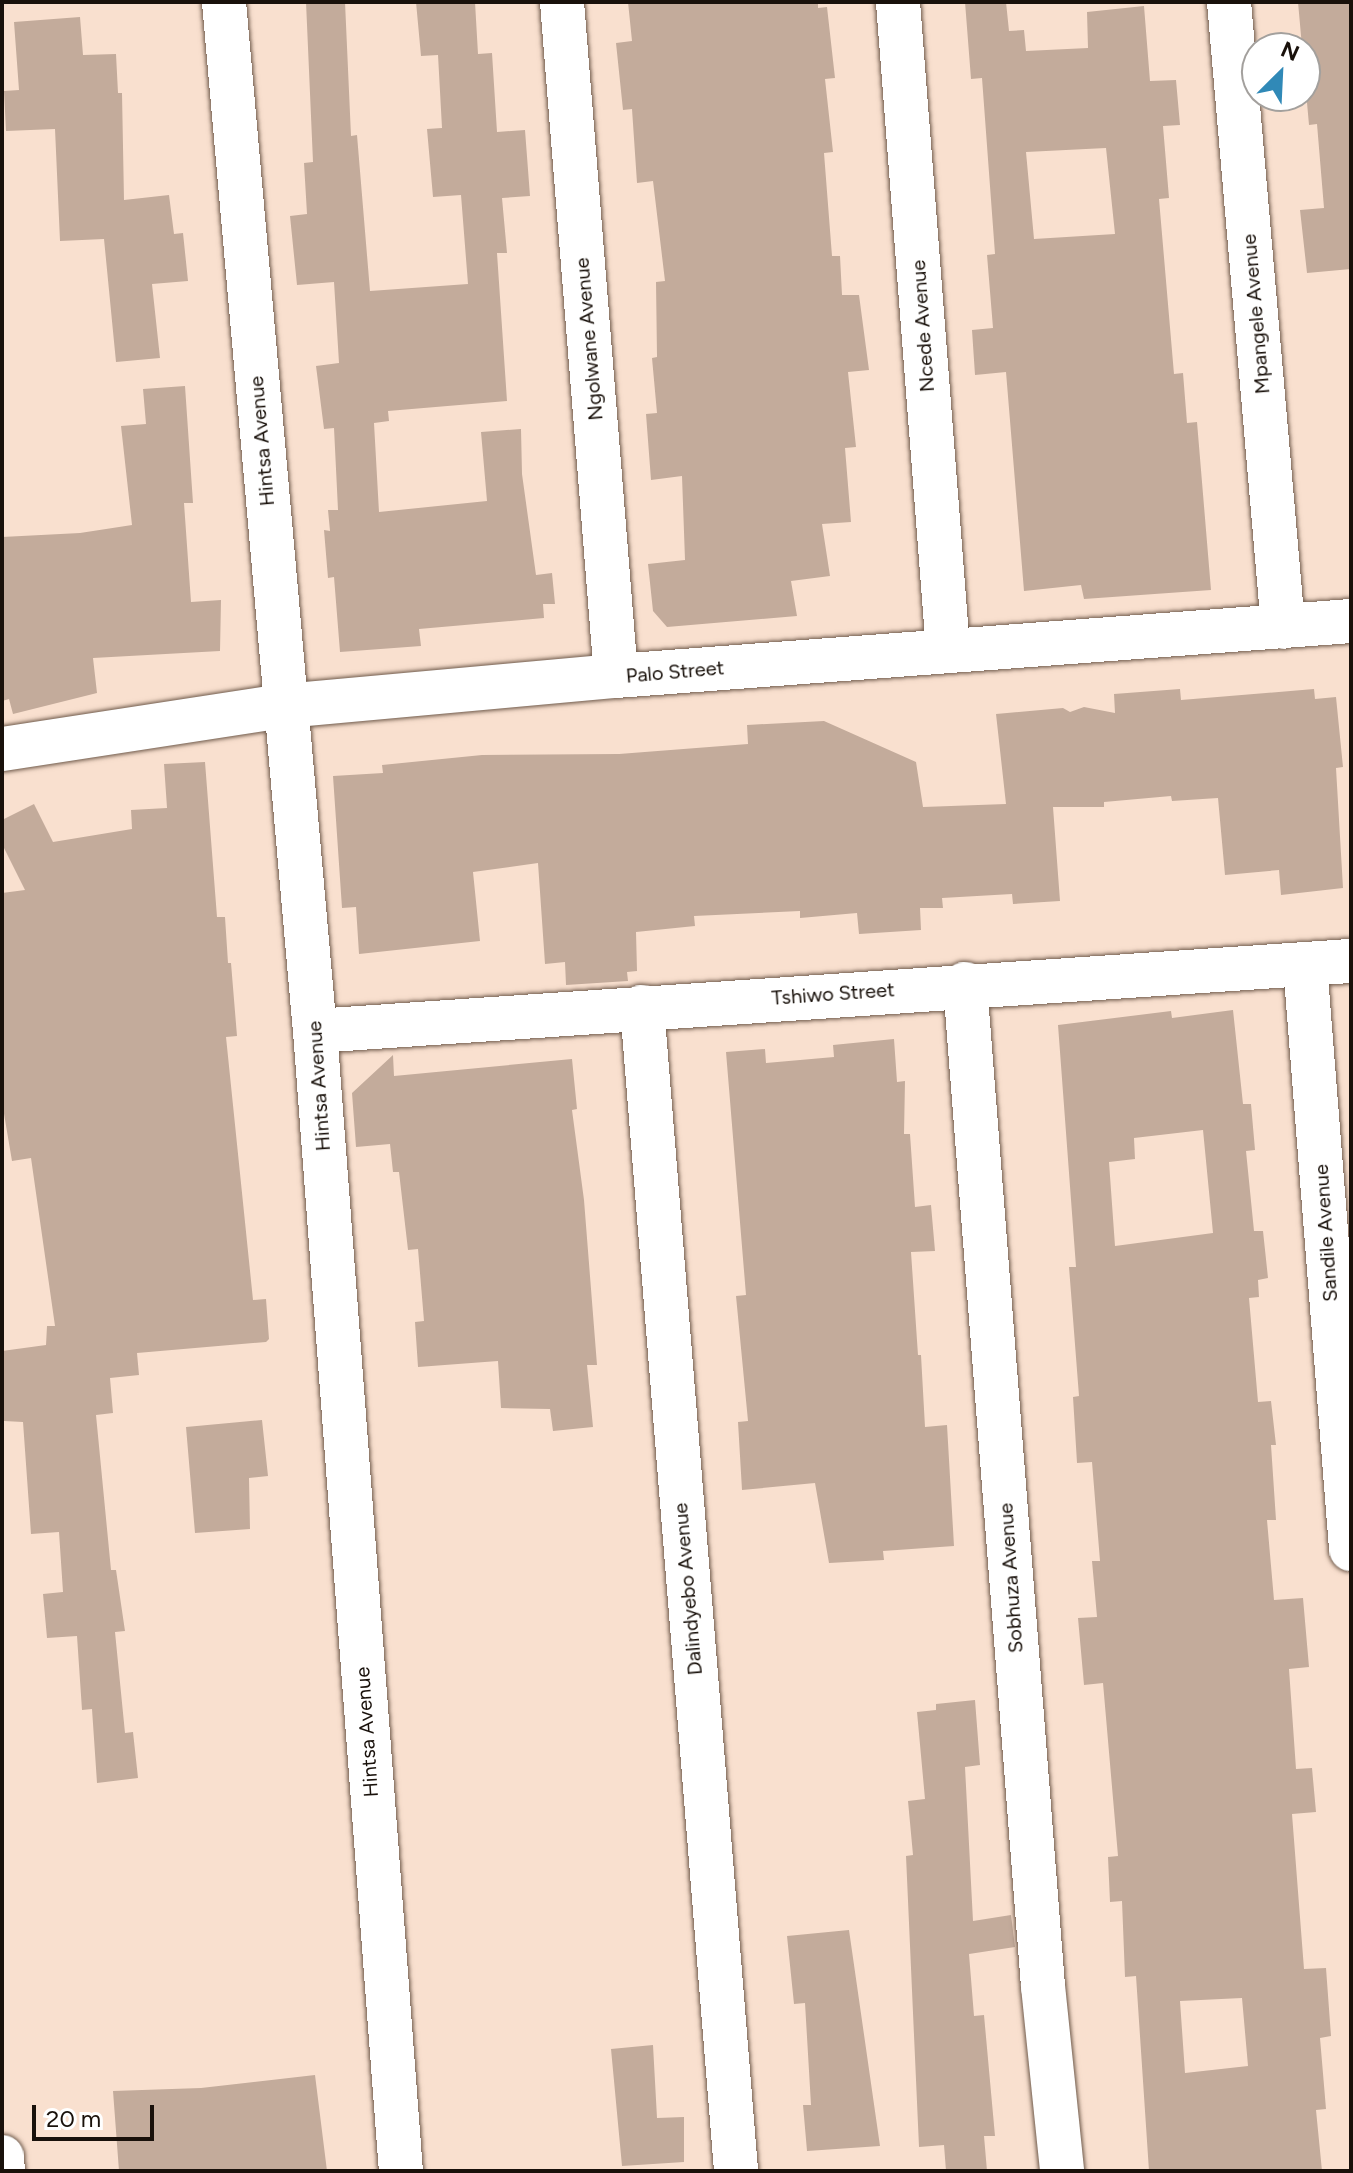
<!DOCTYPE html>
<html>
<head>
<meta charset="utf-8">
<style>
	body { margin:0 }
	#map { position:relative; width:1353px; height:2173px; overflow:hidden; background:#f9e0cf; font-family:Figtree,sans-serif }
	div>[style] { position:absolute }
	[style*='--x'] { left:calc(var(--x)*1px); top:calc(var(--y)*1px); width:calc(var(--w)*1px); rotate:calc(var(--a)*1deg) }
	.building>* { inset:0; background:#c3ab9b }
	.roads { filter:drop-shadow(0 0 2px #705b4c) drop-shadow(0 0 2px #705b4c) }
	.street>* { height:44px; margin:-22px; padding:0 22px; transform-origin:22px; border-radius:22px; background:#fff }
	.secondary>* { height:44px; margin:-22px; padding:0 22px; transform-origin:22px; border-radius:22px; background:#fff }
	span { translate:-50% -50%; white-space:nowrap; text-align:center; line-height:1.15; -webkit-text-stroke:7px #fff; paint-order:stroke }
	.street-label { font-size:20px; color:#19110b }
	.frame { position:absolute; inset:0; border:4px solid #19110b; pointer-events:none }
	.north { position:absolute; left:1241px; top:32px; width:80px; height:80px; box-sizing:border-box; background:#fff; border:2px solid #a3a09d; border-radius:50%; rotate:24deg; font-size:22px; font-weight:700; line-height:32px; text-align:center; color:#19110b }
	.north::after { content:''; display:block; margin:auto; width:28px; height:36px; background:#3089b7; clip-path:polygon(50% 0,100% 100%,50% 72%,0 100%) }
	.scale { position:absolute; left:32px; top:2105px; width:122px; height:36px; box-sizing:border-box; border:4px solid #19110b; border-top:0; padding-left:10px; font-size:24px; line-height:28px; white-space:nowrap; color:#19110b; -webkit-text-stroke:6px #fff; paint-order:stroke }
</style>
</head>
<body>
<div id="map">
	<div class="building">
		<i style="clip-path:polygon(306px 2px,345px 2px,351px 136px,357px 135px,370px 291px,468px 284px,461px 195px,433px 197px,427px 129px,442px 128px,438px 55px,421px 56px,416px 2px,475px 2px,478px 54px,492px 53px,497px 132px,525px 130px,530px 196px,502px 198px,507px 253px,497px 253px,507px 401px,388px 411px,389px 421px,374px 423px,379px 512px,487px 501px,481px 432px,521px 429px,522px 474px,536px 575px,552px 573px,555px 604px,543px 604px,544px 618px,419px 629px,421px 646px,340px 652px,334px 577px,328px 578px,324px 530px,330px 531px,328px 510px,338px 510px,334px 428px,324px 429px,316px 366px,339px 363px,334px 282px,297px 285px,290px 216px,307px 214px,304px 163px,313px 162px)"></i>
		<i style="clip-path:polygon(628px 2px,818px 2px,818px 8px,827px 7px,835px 78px,825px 79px,833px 152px,824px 153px,832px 256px,840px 256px,842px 295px,859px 295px,869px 370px,848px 372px,856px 447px,845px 448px,851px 522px,822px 524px,830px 576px,791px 581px,797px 616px,667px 627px,653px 611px,648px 564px,685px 560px,682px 476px,651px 480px,646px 414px,657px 413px,652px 358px,657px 357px,656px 282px,665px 281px,653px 181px,637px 183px,632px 109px,623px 110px,616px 43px,632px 41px)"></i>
		<i style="clip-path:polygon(evenodd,965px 2px,1006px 2px,1009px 31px,1024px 30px,1026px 51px,1088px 48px,1087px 12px,1144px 6px,1150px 81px,1176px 80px,1180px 125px,1163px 126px,1169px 198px,1159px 199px,1174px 374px,1183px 373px,1187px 423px,1197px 422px,1211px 590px,1084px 599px,1081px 585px,1024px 591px,1006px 372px,975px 375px,972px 330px,993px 328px,987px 255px,995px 254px,982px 78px,971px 79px,965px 2px,1106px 148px,1115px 234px,1034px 239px,1026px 152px,1106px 148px)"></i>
		<i style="clip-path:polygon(1298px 2px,1351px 2px,1351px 269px,1307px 273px,1300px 210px,1324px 208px,1317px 124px,1309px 125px)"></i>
		<i style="clip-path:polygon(80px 17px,83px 55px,116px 54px,118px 93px,122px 93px,124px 200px,169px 195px,174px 234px,183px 233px,188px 281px,152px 284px,160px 358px,116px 362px,104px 239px,60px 241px,55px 129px,6px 131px,4px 91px,19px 90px,14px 22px)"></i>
		<i style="clip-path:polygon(185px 386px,193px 503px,184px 503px,191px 602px,221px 600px,220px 651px,93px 658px,97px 693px,13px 714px,9px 699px,2px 701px,2px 537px,80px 533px,132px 525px,121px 426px,146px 424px,143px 389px)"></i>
		<i style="clip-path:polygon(1180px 689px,1181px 700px,1314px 689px,1315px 699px,1336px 697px,1343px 767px,1336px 768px,1343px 888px,1281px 895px,1279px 870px,1225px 875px,1218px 798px,1172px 801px,1171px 796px,1104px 802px,1104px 807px,1053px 807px,1060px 901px,1013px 904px,1012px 894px,942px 898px,943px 908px,920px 908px,921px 930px,859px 934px,857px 913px,800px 918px,800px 911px,694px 916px,695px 926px,636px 932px,637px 971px,627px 972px,628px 981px,566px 985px,565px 962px,545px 964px,538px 863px,473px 872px,480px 941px,359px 954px,356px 907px,342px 908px,333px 776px,383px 773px,382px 765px,482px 755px,619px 754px,748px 744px,747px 725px,824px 721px,916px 762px,923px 807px,1006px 804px,996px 714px,1063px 708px,1070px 712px,1084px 707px,1115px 713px,1114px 694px)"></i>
		<i style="clip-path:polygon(205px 762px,217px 917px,225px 917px,228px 963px,231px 963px,237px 1036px,226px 1037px,253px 1300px,266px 1299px,269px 1339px,266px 1342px,137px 1353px,139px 1375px,110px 1378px,113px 1413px,96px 1415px,111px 1570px,116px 1570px,125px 1631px,115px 1632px,125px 1733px,133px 1732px,138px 1778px,97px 1783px,92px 1709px,82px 1710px,77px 1636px,47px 1638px,43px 1594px,63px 1592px,59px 1532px,31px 1534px,23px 1422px,4px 1421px,2px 1351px,46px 1345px,47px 1326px,55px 1326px,31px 1158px,12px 1161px,2px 1102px,2px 893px,25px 890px,2px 844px,2px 820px,34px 804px,53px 842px,132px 829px,131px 810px,167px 808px,164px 764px)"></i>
		<i style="clip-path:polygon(evenodd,1233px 1010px,1243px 1104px,1251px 1104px,1255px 1150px,1246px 1151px,1254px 1231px,1263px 1231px,1268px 1278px,1258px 1280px,1259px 1297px,1249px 1298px,1258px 1402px,1271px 1401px,1276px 1445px,1271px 1445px,1276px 1520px,1267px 1520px,1274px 1600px,1303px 1598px,1309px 1667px,1289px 1669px,1296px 1769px,1312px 1768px,1316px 1812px,1292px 1814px,1304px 1969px,1326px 1968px,1331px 2036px,1320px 2038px,1326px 2109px,1316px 2110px,1322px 2171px,1149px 2171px,1136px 1976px,1125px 1977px,1122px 1901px,1110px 1902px,1108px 1857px,1118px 1856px,1103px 1683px,1084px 1685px,1078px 1618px,1097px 1617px,1092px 1561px,1100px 1561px,1092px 1462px,1077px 1463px,1073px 1397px,1079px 1396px,1069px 1267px,1076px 1267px,1058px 1025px,1171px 1011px,1172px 1018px,1233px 1010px,1203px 1130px,1213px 1233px,1115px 1246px,1109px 1162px,1135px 1159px,1134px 1138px,1203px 1130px,1233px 1010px,1242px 1998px,1248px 2066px,1185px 2073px,1180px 2001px,1242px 1998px)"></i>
		<i style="clip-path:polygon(894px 1039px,897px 1082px,905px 1081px,904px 1134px,910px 1134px,915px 1207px,931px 1205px,935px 1251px,911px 1252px,918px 1355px,921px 1355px,925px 1427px,947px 1425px,954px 1546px,883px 1551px,884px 1560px,829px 1563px,815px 1483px,742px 1490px,738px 1422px,748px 1421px,736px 1296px,746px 1295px,726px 1052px,765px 1049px,766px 1063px,834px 1057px,833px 1045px)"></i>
		<i style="clip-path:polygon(393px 1055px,394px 1076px,572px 1059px,577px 1109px,572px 1110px,584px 1200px,597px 1365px,587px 1365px,593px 1427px,553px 1431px,550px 1409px,501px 1408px,498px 1361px,418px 1367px,415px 1322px,424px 1321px,418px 1249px,408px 1250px,399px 1172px,393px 1172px,390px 1144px,356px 1147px,352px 1093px)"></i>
		<i style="clip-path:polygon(262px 1420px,268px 1476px,249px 1478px,250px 1529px,195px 1533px,186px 1427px)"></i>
		<i style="clip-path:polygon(975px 1700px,980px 1765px,965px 1767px,973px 1921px,1011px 1915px,1015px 1947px,969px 1954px,974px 2016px,984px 2015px,995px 2136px,984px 2136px,987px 2171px,946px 2171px,944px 2145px,919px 2147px,906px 1856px,913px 1855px,908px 1801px,925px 1799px,917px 1712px,936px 1710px,936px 1704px)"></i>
		<i style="clip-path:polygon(849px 1930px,880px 2146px,807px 2151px,803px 2105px,811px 2105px,805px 2003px,794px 2004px,787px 1936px)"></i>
		<i style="clip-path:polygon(653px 2045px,657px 2118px,684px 2117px,684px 2162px,622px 2166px,611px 2049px)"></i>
		<i style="clip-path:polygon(315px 2075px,327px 2171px,119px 2171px,113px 2091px,201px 2088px)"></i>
	</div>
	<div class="roads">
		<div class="street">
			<i style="--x:224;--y:2;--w:1033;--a:84.95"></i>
			<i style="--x:315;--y:1031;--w:1143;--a:85.69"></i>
			<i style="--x:562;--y:2;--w:676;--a:85.42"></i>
			<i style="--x:898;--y:2;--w:650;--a:85.59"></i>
			<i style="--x:1229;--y:2;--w:627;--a:85.06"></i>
			<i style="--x:2;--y:749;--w:285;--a:-8.7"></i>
			<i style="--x:284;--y:706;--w:333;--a:-5.2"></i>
			<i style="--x:616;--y:676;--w:737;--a:-4.28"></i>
			<i style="--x:1305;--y:964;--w:587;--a:85.5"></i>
			<i style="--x:965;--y:984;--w:1005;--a:85.55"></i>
			<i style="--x:1043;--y:1986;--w:186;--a:84.1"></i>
			<i style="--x:642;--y:1007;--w:1168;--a:85.38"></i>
			<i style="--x:315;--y:1031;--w:1038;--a:-3.87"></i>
		</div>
		<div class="secondary">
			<i style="--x:2;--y:2157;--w:14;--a:86"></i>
		</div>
	</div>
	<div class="street-label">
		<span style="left:1256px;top:314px;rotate:-95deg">Mpangele Avenue</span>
		<span style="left:923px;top:326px;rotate:-94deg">Ncede Avenue</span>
		<span style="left:589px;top:339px;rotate:-95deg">Ngolwane Avenue</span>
		<span style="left:262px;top:441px;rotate:-95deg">Hintsa Avenue</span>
		<span style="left:675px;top:672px;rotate:-5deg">Palo Street</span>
		<span style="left:833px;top:994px;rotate:-4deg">Tshiwo Street</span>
		<span style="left:319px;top:1086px;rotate:-94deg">Hintsa Avenue</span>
		<span style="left:1326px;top:1233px;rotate:-94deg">Sandile Avenue</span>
		<span style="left:1011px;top:1578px;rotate:-94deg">Sobhuza Avenue</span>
		<span style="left:688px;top:1589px;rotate:-95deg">Dalindyebo Avenue</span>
		<span style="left:367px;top:1732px;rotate:-94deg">Hintsa Avenue</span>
	</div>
	<div class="frame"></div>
	<div class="north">N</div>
	<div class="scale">20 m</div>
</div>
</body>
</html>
